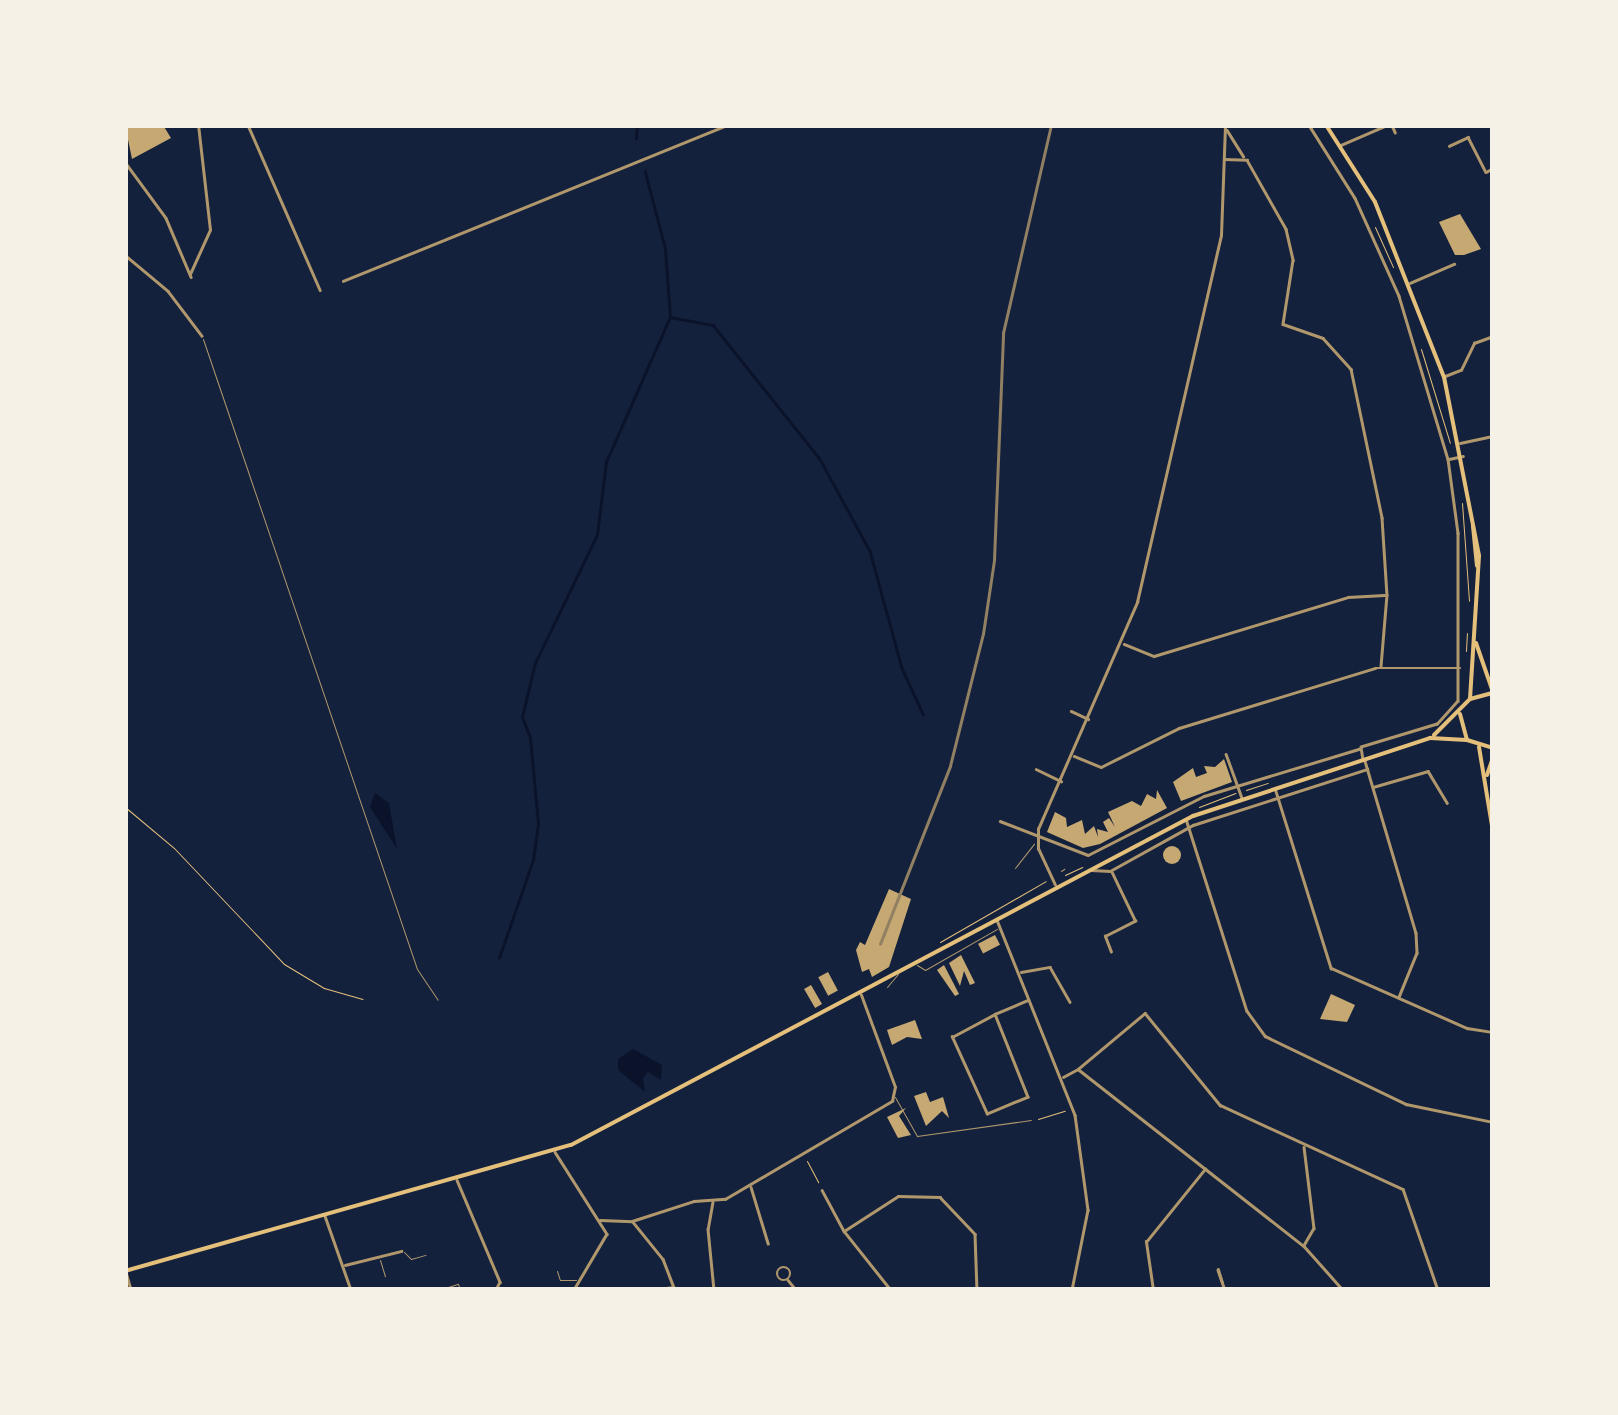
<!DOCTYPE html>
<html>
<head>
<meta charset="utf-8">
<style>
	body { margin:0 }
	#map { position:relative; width:1618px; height:1415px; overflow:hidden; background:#14213d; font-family:"Golos Text",sans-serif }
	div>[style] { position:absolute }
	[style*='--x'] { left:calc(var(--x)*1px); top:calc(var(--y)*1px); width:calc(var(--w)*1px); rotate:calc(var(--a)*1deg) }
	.water>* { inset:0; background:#0b132b }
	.stream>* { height:2.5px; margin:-1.25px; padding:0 1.25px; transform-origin:1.25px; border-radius:1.25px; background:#0b132b }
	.building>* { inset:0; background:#c6a872; transform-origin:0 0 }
	.round { border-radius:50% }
	.path>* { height:1px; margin:-0.5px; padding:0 0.5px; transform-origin:0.5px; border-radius:0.5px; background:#e5c07b }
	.service>* { height:1px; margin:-0.5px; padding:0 0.5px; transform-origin:0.5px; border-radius:0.5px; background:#b1986c }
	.minor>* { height:2.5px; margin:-1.25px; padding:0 1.25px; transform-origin:1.25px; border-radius:1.25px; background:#b1986c }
	.minor>.ring { margin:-1.25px; padding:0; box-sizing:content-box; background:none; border:2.5px solid #b1986c; border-radius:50% }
	.primary>* { height:4px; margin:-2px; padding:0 2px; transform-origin:2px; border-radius:2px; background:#e5c07b }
	.rail>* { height:2.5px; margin:-1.25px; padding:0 1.25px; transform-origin:1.25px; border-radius:1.25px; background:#918062 }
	span { translate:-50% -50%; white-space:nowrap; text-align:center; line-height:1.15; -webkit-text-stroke:10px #f6f1e7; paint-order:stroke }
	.frame { position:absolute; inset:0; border:128px solid #f6f1e7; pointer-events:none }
</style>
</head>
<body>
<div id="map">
	<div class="water">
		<i style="clip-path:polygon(375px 793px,389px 803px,397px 849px,370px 807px)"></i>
		<i style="clip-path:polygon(633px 1049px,662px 1065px,661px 1080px,648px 1072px,643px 1078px,645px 1092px,618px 1070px,618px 1059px)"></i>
	</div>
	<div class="stream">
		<i style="--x:459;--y:125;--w:17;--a:0"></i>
		<i style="--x:636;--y:139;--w:14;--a:-86"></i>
		<i style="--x:670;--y:317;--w:44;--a:10.5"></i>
		<i style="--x:713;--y:325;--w:171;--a:51.4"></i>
		<i style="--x:820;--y:459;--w:105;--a:61.5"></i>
		<i style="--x:870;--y:551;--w:121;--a:74.7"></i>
		<i style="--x:902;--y:668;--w:51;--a:65.5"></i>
		<i style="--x:499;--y:958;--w:104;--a:-70.9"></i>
		<i style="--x:533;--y:860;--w:37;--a:-82"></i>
		<i style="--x:538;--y:823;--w:85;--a:-95.4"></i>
		<i style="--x:530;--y:738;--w:22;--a:-111"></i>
		<i style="--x:522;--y:717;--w:56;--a:-76.5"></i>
		<i style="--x:535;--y:663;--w:142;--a:-64.2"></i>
		<i style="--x:597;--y:535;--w:74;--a:-83"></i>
		<i style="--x:606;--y:462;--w:158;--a:-66.2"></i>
		<i style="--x:670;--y:317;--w:68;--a:-94.2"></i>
		<i style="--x:665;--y:249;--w:80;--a:-104.6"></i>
	</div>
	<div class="building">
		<i style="clip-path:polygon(125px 125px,163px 125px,171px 138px,132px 159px)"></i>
		<i style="clip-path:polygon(1460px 214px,1481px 249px,1464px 255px,1455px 255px,1439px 222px)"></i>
		<i style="clip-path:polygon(1224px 759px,1232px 782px,1181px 801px,1173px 782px,1193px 768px,1196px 777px,1207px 773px,1204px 766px,1215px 767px)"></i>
		<i style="clip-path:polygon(1157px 790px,1167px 808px,1100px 844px,1083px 848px,1047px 832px,1055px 812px,1066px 818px,1067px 827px,1082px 820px,1085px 834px,1094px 826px,1098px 837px,1097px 829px,1108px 832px,1103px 822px,1109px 818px,1115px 827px,1108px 812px,1132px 801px,1141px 806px,1147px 794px,1156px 799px)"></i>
		<i class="round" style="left:1163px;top:846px;width:18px;height:18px"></i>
		<i style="clip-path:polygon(889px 889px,911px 899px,889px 967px,872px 977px,869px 969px,862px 972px,856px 950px,860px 942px,865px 945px)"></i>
		<i style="left:995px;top:935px;width:11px;height:19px;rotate:63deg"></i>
		<i style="clip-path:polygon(961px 955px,975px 983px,970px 985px,964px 971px,960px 986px,949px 963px)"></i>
		<i style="clip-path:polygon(944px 965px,959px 994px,955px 996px,937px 970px)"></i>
		<i style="left:828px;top:972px;width:21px;height:11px;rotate:62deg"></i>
		<i style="left:811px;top:985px;width:22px;height:8px;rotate:60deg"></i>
		<i style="clip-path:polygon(1331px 994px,1355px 1005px,1347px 1022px,1320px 1019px)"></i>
		<i style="clip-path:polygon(915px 1020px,922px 1039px,907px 1037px,892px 1045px,887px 1030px)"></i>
		<i style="clip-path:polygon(926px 1092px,930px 1102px,943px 1097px,949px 1118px,942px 1111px,926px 1126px,914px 1096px)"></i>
		<i style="clip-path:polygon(906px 1108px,899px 1116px,911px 1135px,898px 1138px,887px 1117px)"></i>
	</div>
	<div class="path">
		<i style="--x:1375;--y:227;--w:44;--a:65.8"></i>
		<i style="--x:1421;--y:349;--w:98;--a:72.9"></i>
		<i style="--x:1462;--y:503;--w:98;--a:85.9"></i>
		<i style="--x:1466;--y:651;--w:18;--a:-87"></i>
		<i style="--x:1246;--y:790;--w:23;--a:-18"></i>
		<i style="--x:125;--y:807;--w:64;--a:39.9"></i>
		<i style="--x:174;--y:848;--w:160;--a:46.5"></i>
		<i style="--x:284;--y:964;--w:47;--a:31"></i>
		<i style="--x:324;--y:988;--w:40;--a:16"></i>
		<i style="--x:1199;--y:807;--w:39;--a:-21"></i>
		<i style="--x:1065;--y:875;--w:19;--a:-25"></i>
		<i style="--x:940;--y:942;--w:122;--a:-29.9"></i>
		<i style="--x:1038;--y:1119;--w:28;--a:-17"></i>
		<i style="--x:807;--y:1161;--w:24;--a:62"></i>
	</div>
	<div class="service">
		<i style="--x:203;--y:339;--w:665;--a:71.24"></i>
		<i style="--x:417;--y:969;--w:37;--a:56"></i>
		<i style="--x:1015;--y:868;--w:31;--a:-52"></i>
		<i style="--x:1061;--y:871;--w:4;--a:-34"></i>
		<i style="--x:917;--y:965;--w:9;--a:32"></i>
		<i style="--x:925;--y:970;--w:83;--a:-29.7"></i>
		<i style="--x:887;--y:987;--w:17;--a:-50"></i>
		<i style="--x:895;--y:1097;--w:45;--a:60.6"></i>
		<i style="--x:917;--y:1136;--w:115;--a:-8"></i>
		<i style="--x:404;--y:1252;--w:10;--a:45"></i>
		<i style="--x:411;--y:1259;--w:15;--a:-16"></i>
		<i style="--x:380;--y:1260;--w:17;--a:73"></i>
		<i style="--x:557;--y:1271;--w:9;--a:72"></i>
		<i style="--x:560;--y:1280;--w:16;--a:0"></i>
		<i style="--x:439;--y:1290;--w:20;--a:-18"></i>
		<i style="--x:458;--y:1284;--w:6;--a:72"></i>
	</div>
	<div class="minor">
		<i style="--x:248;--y:125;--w:180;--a:66.4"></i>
		<i style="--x:1309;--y:125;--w:86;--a:57.8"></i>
		<i style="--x:1355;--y:198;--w:107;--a:65.8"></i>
		<i style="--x:1399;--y:296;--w:170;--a:73.3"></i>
		<i style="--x:1448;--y:459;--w:75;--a:82.3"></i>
		<i style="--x:1458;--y:533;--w:168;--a:90"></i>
		<i style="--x:1458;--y:701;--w:31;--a:132"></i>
		<i style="--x:1437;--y:724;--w:79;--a:163.2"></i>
		<i style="--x:1361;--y:747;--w:12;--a:81"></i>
		<i style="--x:1392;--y:125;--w:8;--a:67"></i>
		<i style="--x:1227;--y:130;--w:31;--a:58"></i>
		<i style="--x:1341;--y:145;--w:50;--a:-23.5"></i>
		<i style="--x:1449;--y:146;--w:21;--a:-25"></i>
		<i style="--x:1468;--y:137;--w:39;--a:63"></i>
		<i style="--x:1486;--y:172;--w:8;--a:-30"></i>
		<i style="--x:1224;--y:159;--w:23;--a:2"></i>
		<i style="--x:1247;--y:160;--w:79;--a:60.5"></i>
		<i style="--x:1286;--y:229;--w:32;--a:77"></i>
		<i style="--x:1293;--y:260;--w:65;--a:98.9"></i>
		<i style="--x:1283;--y:324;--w:42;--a:19.3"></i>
		<i style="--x:1323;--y:338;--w:42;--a:47.9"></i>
		<i style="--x:1351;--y:369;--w:152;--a:78.2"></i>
		<i style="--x:1382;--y:518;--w:77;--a:86.3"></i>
		<i style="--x:1387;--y:595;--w:71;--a:94.8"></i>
		<i style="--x:125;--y:162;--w:69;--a:53.8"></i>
		<i style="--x:166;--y:218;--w:64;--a:67"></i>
		<i style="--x:125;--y:255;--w:56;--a:39.9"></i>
		<i style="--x:168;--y:291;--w:56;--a:52.9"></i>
		<i style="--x:190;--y:274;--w:48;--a:-65.6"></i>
		<i style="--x:210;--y:230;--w:106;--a:-96.5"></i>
		<i style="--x:343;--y:281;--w:415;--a:-22.1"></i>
		<i style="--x:1410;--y:283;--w:48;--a:-23.4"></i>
		<i style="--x:1445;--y:376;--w:17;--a:-21"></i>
		<i style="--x:1461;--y:370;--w:30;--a:-64"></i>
		<i style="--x:1474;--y:343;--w:20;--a:-20"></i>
		<i style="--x:1460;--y:443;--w:34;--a:-12"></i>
		<i style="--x:1449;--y:459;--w:14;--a:-12"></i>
		<i style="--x:1124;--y:644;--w:32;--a:22"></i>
		<i style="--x:1154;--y:656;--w:203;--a:-16.9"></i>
		<i style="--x:1348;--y:597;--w:36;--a:-3"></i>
		<i style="--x:1071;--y:711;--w:19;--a:25"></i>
		<i style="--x:1226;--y:754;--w:47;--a:70"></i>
		<i style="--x:1074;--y:756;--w:29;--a:22"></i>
		<i style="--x:1101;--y:767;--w:87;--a:-26.6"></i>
		<i style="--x:1179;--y:728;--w:205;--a:-17"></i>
		<i style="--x:1375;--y:668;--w:85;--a:0"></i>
		<i style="--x:1365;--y:761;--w:179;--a:73.5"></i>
		<i style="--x:1416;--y:933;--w:20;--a:87"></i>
		<i style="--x:1417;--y:953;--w:48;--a:112.2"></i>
		<i style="--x:1036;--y:769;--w:28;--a:26"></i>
		<i style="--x:1373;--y:787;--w:57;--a:-16.2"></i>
		<i style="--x:1428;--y:771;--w:37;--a:59"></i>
		<i style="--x:1275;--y:788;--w:189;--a:72.7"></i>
		<i style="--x:1331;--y:968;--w:149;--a:23.8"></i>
		<i style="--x:1467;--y:1028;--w:26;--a:9"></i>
		<i style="--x:1186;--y:819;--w:201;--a:72.4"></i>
		<i style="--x:1247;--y:1011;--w:31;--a:54"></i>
		<i style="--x:1265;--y:1036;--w:157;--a:25.7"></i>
		<i style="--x:1406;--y:1104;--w:89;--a:11.7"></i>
		<i style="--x:1000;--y:821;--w:94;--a:21.1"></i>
		<i style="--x:1088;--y:855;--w:130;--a:-27"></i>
		<i style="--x:1204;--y:796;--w:162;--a:-16.9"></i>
		<i style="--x:1091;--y:870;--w:19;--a:3"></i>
		<i style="--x:1110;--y:871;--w:95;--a:-29"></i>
		<i style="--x:1193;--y:825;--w:183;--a:-17.8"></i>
		<i style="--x:1055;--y:885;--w:40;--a:-115"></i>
		<i style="--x:1038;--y:849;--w:20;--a:-90"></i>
		<i style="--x:1038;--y:829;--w:248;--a:-66.4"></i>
		<i style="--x:1137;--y:602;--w:376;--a:-77.1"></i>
		<i style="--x:1221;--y:235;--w:110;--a:-87.9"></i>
		<i style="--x:997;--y:920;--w:210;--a:68.2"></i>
		<i style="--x:1075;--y:1115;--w:96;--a:82.2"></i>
		<i style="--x:1088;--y:1210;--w:82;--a:101.3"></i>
		<i style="--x:1111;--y:952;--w:17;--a:-111"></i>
		<i style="--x:1105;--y:936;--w:34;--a:-27"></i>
		<i style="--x:1135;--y:921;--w:53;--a:-115.6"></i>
		<i style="--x:1021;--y:972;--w:29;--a:-10"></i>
		<i style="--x:1050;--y:967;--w:40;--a:60.3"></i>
		<i style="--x:995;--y:1014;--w:89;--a:68.3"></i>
		<i style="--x:1028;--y:1097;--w:44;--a:157.5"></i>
		<i style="--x:987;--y:1114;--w:85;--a:-114.4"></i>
		<i style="--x:952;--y:1037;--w:49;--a:-28.1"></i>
		<i style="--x:995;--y:1014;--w:36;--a:-23"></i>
		<i style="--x:1078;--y:1069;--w:87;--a:-39.9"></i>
		<i style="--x:1145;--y:1013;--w:119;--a:50.8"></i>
		<i style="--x:1220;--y:1105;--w:201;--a:24.7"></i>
		<i style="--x:1403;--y:1189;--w:107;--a:70.9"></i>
		<i style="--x:1063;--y:1077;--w:17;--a:-28"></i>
		<i style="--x:1078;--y:1069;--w:287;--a:38.1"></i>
		<i style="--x:1304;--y:1246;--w:59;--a:48.4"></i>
		<i style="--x:1304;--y:1147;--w:82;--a:83"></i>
		<i style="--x:1314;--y:1228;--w:20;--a:120"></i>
		<i style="--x:555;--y:1152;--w:97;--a:57.6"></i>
		<i style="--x:607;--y:1234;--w:65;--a:120.5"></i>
		<i style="--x:457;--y:1180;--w:111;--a:67.1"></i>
		<i style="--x:500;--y:1282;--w:9;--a:117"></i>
		<i style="--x:751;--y:1187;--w:59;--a:73.1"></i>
		<i style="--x:822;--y:1190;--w:47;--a:61.8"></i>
		<i style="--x:844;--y:1231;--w:75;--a:51.5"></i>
		<i style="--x:713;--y:1202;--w:27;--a:100"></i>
		<i style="--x:708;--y:1229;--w:61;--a:84.4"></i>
		<i style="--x:325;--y:1216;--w:78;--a:70.6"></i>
		<i style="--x:600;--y:1220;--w:32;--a:2"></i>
		<i style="--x:632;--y:1221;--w:65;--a:-17.9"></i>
		<i style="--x:694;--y:1201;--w:31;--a:-4"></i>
		<i style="--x:725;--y:1199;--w:194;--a:-30.4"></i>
		<i style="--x:892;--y:1101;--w:14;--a:-78"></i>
		<i style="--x:895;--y:1087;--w:98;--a:-110.3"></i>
		<i style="--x:633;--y:1222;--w:48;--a:51"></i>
		<i style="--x:663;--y:1259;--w:33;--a:69"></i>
		<i style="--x:844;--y:1231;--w:64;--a:-32.9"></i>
		<i style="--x:898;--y:1196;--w:42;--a:1.4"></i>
		<i style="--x:940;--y:1197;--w:51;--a:46.6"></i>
		<i style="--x:975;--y:1234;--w:56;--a:88"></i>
		<i style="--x:345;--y:1265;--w:58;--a:-14"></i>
		<i class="ring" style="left:777px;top:1267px;width:11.5px;height:11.5px"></i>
		<i style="--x:126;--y:1272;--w:19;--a:74"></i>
		<i style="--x:788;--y:1280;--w:13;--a:51"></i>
		<i style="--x:1222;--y:1283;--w:14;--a:-107"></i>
		<i style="--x:1218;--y:1270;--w:21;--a:71"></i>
		<i style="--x:642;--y:1288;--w:7;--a:16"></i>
		<i style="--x:654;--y:1290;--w:19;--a:-9"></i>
		<i style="--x:1153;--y:1290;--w:49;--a:-98.3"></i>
		<i style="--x:1146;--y:1242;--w:94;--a:-51.1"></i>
	</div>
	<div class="primary">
		<i style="--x:1326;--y:125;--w:91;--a:57.5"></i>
		<i style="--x:1375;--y:202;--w:188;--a:68.5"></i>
		<i style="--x:1444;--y:377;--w:182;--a:78.9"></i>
		<i style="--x:1479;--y:556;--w:143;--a:93.6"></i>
		<i style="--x:1473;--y:526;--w:40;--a:84.3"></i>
		<i style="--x:1476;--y:643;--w:52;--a:70.9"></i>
		<i style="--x:1460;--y:714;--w:27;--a:75"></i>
		<i style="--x:1467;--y:740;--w:27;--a:17"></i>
		<i style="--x:1434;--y:735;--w:51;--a:-45"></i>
		<i style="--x:1470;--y:699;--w:24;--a:-15"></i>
		<i style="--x:1479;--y:747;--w:86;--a:80.6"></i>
		<i style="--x:1487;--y:775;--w:18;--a:-71"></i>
		<i style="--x:125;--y:1271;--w:463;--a:-15.8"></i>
		<i style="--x:571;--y:1145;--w:704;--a:-27.88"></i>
		<i style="--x:1193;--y:816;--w:250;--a:-18.2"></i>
		<i style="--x:1430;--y:738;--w:37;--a:3"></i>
	</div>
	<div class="rail">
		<i style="--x:880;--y:944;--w:191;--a:-68.5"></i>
		<i style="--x:950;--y:766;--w:136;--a:-76"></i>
		<i style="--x:983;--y:634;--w:75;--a:-81.5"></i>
		<i style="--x:994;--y:560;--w:227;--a:-87.7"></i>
		<i style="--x:1003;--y:333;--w:213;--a:-77"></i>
	</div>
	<div class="frame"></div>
</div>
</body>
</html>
